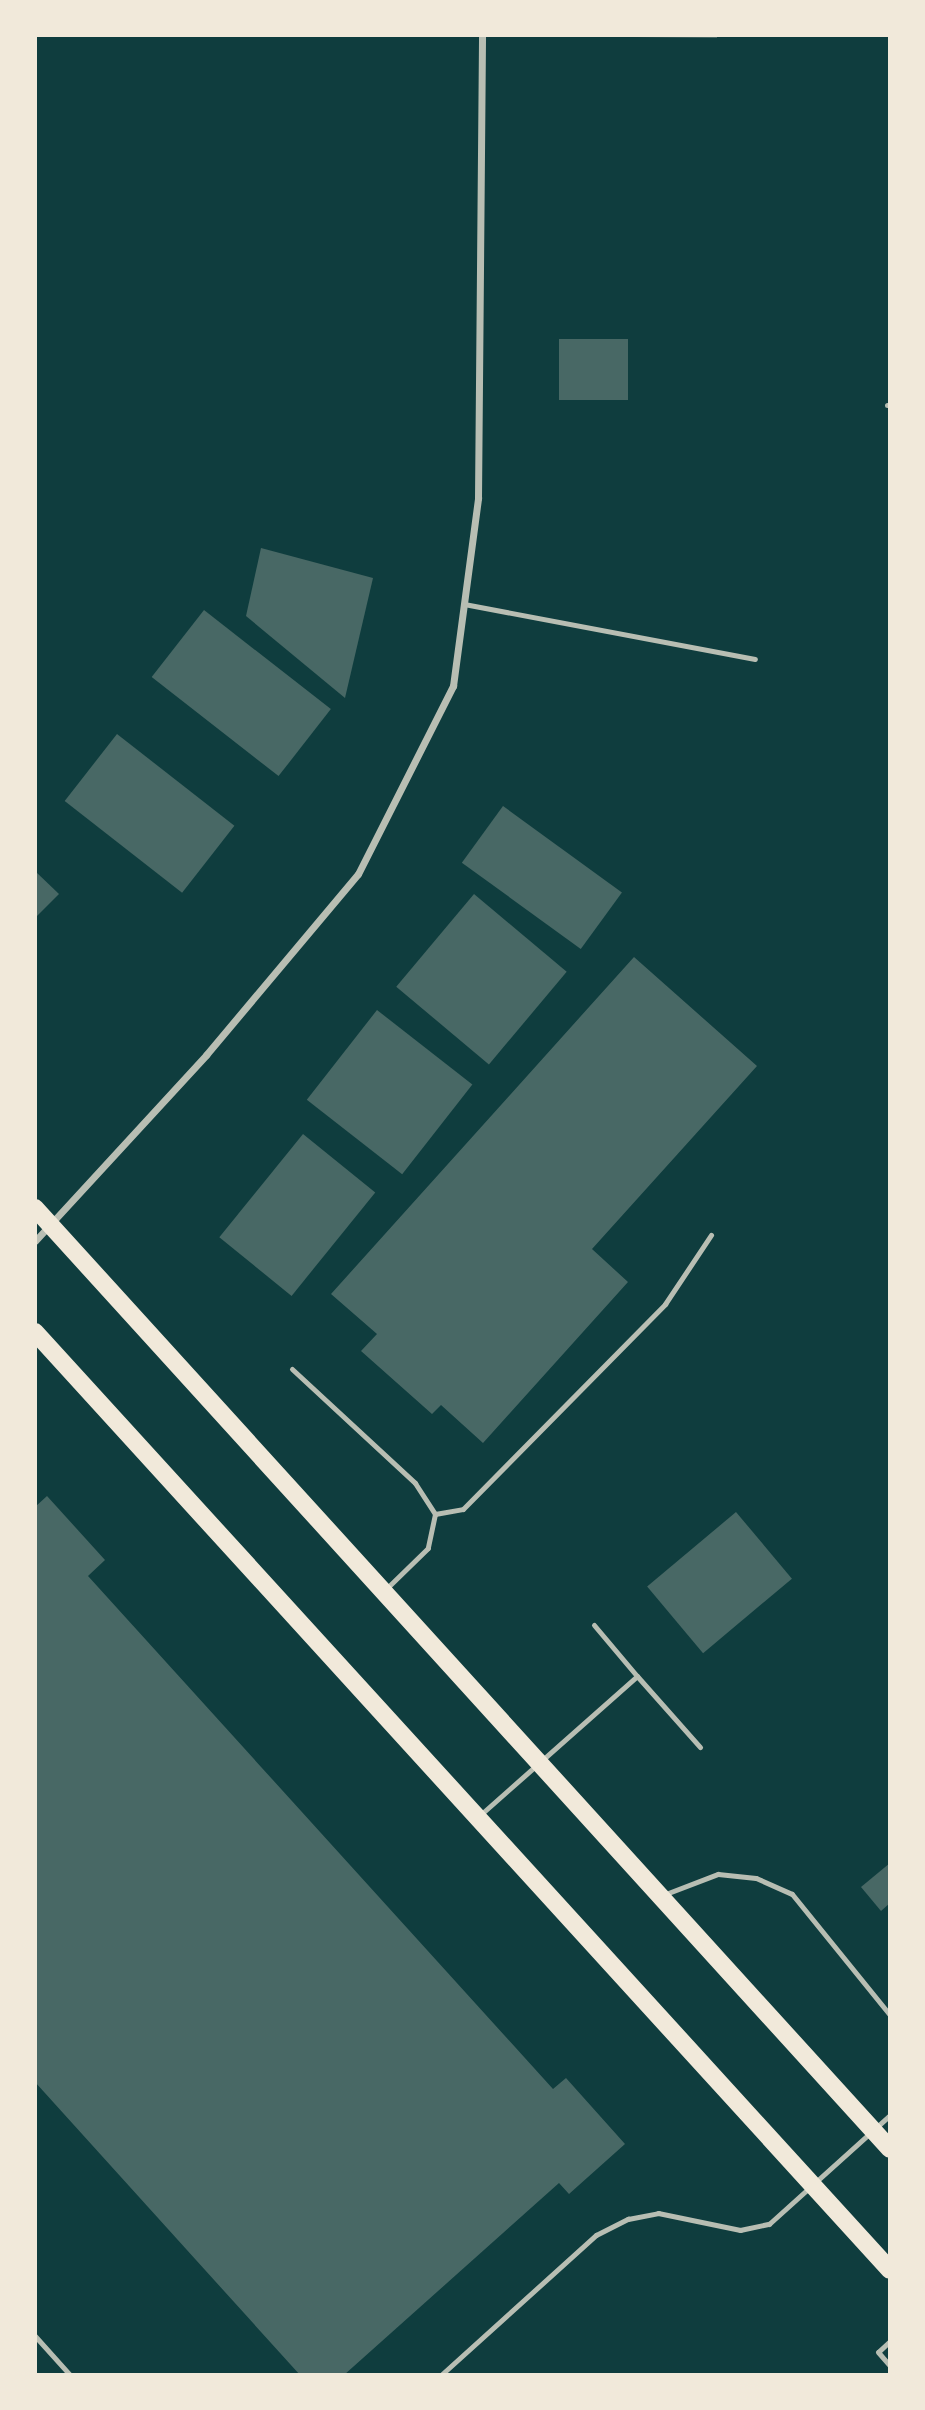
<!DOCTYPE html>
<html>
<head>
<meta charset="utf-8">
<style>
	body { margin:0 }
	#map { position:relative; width:925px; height:2410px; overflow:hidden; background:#0f3d3e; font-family:Figtree,sans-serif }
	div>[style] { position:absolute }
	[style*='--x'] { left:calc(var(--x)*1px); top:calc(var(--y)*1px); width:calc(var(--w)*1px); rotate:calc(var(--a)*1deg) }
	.building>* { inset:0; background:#486865; transform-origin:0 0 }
	.service>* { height:5px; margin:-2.5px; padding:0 2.5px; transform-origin:2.5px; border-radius:2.5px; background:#b8beb3 }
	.minor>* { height:7px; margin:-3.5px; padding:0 3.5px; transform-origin:3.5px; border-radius:3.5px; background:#b8beb3 }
	.primary>* { height:18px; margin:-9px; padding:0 9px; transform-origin:9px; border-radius:9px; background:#f1e9da }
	span { translate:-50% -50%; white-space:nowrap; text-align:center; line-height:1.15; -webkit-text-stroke:5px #f1e9da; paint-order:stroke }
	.frame { position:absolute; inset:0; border:37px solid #f1e9da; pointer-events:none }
</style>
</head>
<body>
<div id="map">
	<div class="building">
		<i style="clip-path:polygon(633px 35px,717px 35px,717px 38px,633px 37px)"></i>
		<i style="left:559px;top:339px;width:69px;height:61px"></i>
		<i style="clip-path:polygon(261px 548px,373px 578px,345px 698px,246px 616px)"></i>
		<i style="left:204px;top:610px;width:161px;height:85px;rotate:38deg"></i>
		<i style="left:117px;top:734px;width:149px;height:85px;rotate:38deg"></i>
		<i style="left:503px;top:806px;width:147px;height:70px;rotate:36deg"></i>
		<i style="clip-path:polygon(35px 871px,59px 894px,35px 918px)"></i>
		<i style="left:474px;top:894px;width:121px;height:121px;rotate:40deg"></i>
		<i style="clip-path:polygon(634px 957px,757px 1066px,592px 1249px,628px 1282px,483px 1443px,441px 1405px,432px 1414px,361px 1351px,377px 1334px,331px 1294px)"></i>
		<i style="left:377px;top:1010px;width:121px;height:114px;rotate:38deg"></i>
		<i style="left:303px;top:1134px;width:93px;height:133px;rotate:39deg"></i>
		<i style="clip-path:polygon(47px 1496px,105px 1560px,88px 1576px,553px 2089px,566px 2078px,625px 2144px,569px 2194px,559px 2183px,344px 2375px,300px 2375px,35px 2082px,35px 1507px)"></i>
		<i style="left:736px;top:1512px;width:87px;height:116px;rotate:50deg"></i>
		<i style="clip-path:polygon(890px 1863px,890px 1903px,881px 1911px,861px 1887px)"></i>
	</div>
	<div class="service">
		<i style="--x:887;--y:405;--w:3;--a:0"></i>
		<i style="--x:464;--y:604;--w:296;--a:10.7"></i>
		<i style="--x:292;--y:1369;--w:168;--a:42.8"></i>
		<i style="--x:415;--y:1483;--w:37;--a:57"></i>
		<i style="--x:435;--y:1514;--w:35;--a:102"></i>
		<i style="--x:428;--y:1548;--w:57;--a:135.7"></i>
		<i style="--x:435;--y:1514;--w:28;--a:-10"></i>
		<i style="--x:463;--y:1509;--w:288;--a:-45.4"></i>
		<i style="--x:665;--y:1304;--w:83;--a:-56.3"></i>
		<i style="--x:594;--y:1625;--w:67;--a:49.9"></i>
		<i style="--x:479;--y:1816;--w:211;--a:-41.5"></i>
		<i style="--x:637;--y:1676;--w:95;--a:48.4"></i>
		<i style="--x:663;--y:1895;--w:59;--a:-20.9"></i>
		<i style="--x:718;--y:1874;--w:38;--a:6"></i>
		<i style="--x:756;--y:1878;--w:39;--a:24"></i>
		<i style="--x:792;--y:1894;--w:156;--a:51"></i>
		<i style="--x:35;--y:2336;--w:52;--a:48.1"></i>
		<i style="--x:890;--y:2341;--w:16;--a:137"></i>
		<i style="--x:878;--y:2352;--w:18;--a:49"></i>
		<i style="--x:441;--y:2375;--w:209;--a:-42.1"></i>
		<i style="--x:596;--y:2235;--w:36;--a:-27"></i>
		<i style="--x:628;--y:2219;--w:31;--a:-11"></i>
		<i style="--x:658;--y:2213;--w:84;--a:11.7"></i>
		<i style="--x:740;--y:2230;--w:30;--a:-12"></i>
		<i style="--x:769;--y:2224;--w:163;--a:-42"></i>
	</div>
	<div class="minor">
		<i style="--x:35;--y:1241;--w:253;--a:-47.4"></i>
		<i style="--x:206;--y:1055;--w:236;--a:-50"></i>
		<i style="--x:358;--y:874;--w:211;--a:-63.2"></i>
		<i style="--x:453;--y:686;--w:190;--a:-82.4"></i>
		<i style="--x:478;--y:498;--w:463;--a:-89.5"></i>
	</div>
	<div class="primary">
		<i style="--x:35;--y:1208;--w:1271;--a:47.74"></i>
		<i style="--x:35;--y:1332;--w:1269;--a:47.65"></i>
	</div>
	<div class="frame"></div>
</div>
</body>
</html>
